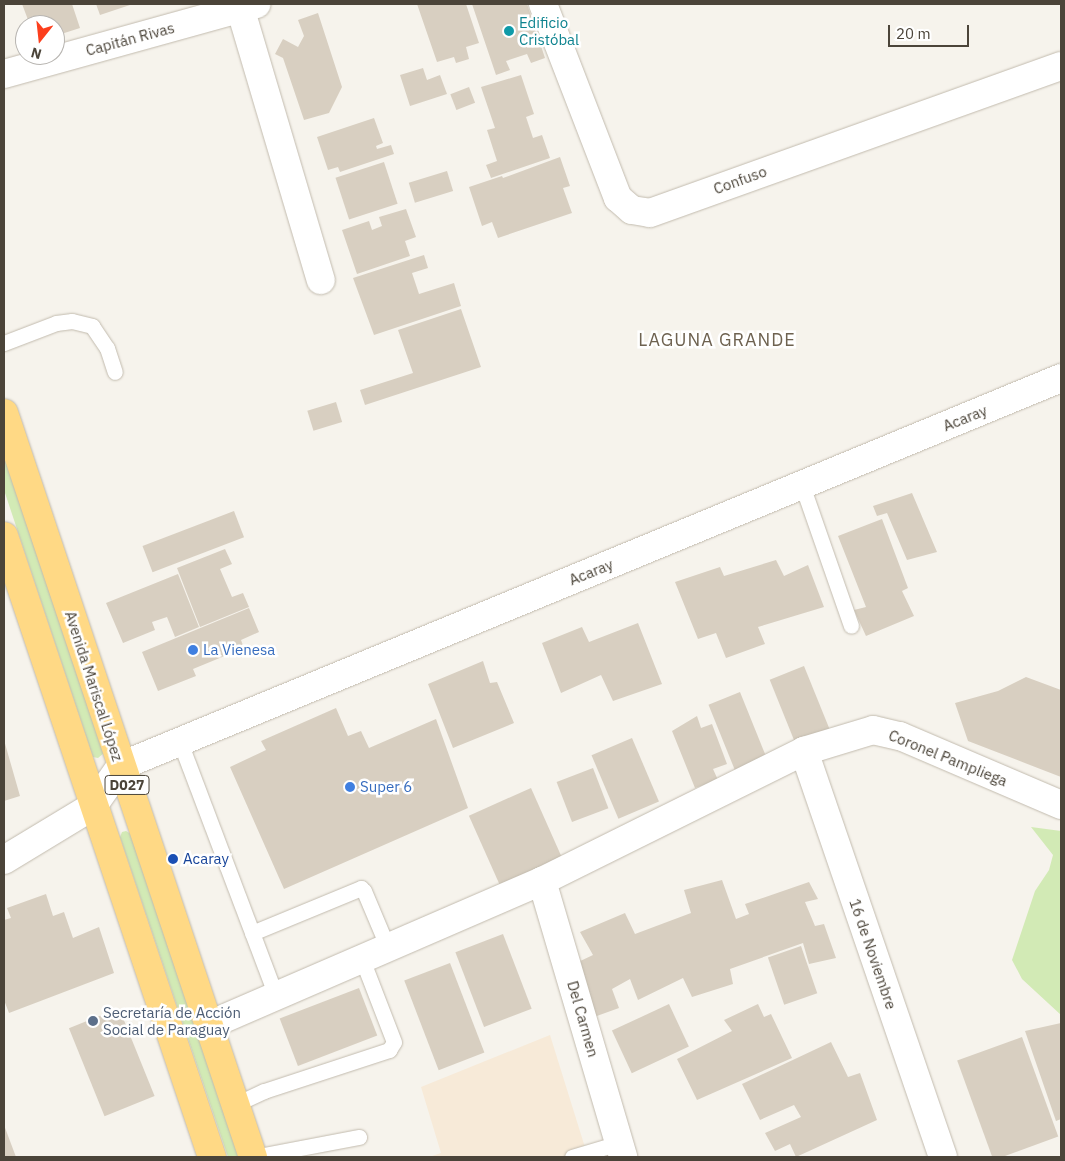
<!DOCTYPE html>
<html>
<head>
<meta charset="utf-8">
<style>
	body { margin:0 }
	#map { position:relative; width:1065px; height:1161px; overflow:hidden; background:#f6f3ec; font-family:"IBM Plex Sans",sans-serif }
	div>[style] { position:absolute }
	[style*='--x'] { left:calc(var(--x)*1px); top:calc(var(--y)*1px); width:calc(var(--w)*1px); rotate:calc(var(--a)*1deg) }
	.commercial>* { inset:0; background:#f7ead8 }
	.green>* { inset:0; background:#d2eab5 }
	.building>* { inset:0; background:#d8cfc1; transform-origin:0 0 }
	.roads { filter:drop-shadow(0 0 1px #c2bbae) drop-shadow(0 0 1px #c2bbae) }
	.service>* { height:15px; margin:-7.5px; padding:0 7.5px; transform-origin:7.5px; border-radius:7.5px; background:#fff }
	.minor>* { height:28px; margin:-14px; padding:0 14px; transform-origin:14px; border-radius:14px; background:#fff }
	.trunk>* { height:28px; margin:-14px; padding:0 14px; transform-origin:14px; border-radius:14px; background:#ffd985 }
	.dots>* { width:14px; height:14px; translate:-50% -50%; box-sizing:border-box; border:2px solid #fff; border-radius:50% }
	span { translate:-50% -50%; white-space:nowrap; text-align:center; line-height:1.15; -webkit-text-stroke:5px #fff; paint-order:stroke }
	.shield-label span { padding:1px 4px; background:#fff; border:1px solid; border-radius:4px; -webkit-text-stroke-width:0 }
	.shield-label { font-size:14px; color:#4b4439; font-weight:700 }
	.culture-label { font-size:15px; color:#0d838f }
	.left { translate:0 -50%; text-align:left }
	.street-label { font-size:15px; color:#4b4439 }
	.shop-label { font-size:15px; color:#366cbe }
	.transit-label { font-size:15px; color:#164399 }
	.service-label { font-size:15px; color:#4e5e75 }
	.quarter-label { font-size:18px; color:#6e6250; letter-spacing:1px }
	.frame { position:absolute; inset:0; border:5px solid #4b4439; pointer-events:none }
	.north { position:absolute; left:15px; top:15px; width:50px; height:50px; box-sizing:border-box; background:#fff; border:1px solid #b7b4b0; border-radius:50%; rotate:196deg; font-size:14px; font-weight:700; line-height:20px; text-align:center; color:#4b4439 }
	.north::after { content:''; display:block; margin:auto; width:18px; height:22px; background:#fc3f1d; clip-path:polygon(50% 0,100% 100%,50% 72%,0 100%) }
	.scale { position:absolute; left:888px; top:25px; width:81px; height:22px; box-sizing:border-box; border:2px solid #4b4439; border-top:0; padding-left:6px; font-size:15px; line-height:18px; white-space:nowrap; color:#4b4439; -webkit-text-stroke:4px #fff; paint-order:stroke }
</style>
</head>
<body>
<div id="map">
	<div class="commercial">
		<i style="clip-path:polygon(550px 1035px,588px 1157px,429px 1157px,441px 1153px,421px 1087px)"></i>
	</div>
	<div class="green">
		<i style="clip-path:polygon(4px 456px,104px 753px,98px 758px,93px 757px,4px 490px)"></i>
		<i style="clip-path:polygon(1031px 827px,1061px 831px,1061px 1015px,1022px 979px,1012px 960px,1035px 891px,1049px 870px,1053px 855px)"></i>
		<i style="clip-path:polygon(126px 831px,131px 834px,239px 1157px,228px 1157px,120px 837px,122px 832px)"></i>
	</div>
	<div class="building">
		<i style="clip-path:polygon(22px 4px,72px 4px,80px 28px,55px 36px,55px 25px,30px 25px)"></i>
		<i style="clip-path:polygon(96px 4px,133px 4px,100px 15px)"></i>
		<i style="clip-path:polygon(417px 4px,466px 4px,479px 43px,466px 47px,469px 59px,456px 63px,454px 57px,437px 62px)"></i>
		<i style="clip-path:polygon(472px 4px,527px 4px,545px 58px,531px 63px,527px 54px,506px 61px,510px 70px,496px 75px)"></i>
		<i style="clip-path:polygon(318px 13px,342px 87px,329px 113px,304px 120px,283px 58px,275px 54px,283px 39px,298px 47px,304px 36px,298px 20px)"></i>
		<i style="clip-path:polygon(423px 68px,427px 80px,440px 75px,447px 94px,410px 106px,400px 75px)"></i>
		<i style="clip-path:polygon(521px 75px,534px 114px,526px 117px,533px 138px,542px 135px,550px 158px,491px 178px,486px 165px,497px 161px,487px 130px,495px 128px,481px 87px)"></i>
		<i style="left:469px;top:87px;width:17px;height:20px;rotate:69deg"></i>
		<i style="clip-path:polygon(374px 118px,383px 143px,376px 146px,377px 149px,391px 145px,394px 154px,340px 172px,338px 167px,328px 170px,317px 137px)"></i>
		<i style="clip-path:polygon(560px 157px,570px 186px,563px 188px,572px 213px,498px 238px,492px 222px,482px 226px,469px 187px,502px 176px,503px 178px)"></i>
		<i style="left:384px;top:162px;width:44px;height:51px;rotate:72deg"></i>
		<i style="left:447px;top:171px;width:21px;height:40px;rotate:73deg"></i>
		<i style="clip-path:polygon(406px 209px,416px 237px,405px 241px,410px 256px,357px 274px,342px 230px,369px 221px,372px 230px,382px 226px,379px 217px)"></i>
		<i style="clip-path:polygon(424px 255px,428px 268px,412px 273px,419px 294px,454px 283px,461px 306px,374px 335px,353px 278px)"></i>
		<i style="clip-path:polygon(461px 309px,481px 367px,365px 405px,360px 390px,413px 373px,398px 330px)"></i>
		<i style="left:336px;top:402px;width:21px;height:30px;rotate:73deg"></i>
		<i style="clip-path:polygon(912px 493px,937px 552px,907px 560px,887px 513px,877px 516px,873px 506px)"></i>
		<i style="left:234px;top:511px;width:28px;height:98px;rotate:69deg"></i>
		<i style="clip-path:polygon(882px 519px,908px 588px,902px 591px,914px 616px,866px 636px,854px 610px,866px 607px,838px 536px)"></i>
		<i style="clip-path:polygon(225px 549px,232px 564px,220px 569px,232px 597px,243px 593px,249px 607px,200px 627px,177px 568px)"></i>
		<i style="clip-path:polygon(776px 560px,784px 576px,808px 565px,824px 607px,758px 627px,765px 644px,726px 658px,716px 633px,698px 639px,675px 582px,720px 567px,724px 576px)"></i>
		<i style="clip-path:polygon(178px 574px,199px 627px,175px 637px,167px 617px,152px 622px,155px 630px,123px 643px,106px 603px)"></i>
		<i style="clip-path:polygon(249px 608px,259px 632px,241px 640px,244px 648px,193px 669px,196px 676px,158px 691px,142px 652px)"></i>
		<i style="clip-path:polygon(638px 623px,662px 684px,613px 701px,601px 675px,561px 693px,542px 643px,582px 627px,589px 642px)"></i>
		<i style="clip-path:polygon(483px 661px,490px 683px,497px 682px,514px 723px,453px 748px,428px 684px)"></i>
		<i style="left:804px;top:666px;width:74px;height:37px;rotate:68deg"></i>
		<i style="clip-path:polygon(1026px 677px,1061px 690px,1061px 777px,968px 741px,955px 703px,998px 691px)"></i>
		<i style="left:740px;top:692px;width:72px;height:34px;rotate:68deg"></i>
		<i style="clip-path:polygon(336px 708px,348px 736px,361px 731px,369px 748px,436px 719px,468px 808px,284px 889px,230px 767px,266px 750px,261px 741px)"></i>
		<i style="clip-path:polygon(697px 716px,701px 728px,712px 724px,727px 764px,713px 769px,718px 780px,695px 788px,672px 731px)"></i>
		<i style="left:632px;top:738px;width:69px;height:44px;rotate:67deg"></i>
		<i style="clip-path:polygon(4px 740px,20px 796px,4px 801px)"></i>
		<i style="left:593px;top:768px;width:43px;height:39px;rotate:69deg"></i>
		<i style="left:531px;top:788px;width:82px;height:68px;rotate:66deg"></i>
		<i style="clip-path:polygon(722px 880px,736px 919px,749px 914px,745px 904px,809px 882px,818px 899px,805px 902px,815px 926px,824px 924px,836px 958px,809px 964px,803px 943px,730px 969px,733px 984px,692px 997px,683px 978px,638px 1000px,630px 979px,612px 989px,619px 1008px,594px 1017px,574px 964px,593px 955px,580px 932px,625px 913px,635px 934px,691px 913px,684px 890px)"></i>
		<i style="clip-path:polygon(46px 894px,53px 916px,64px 912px,73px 938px,99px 927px,114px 973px,9px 1013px,4px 1000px,4px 920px,11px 918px,7px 908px)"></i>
		<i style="left:503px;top:934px;width:80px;height:51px;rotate:69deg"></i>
		<i style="left:801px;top:946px;width:50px;height:35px;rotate:71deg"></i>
		<i style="left:450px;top:963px;width:96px;height:49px;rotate:69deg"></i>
		<i style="left:359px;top:988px;width:51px;height:85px;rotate:69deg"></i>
		<i style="left:669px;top:1004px;width:47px;height:63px;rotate:65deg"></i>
		<i style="clip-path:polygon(758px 1004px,764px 1017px,771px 1014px,792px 1058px,697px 1100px,677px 1059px,732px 1031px,724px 1020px)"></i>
		<i style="left:119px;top:1008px;width:95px;height:54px;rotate:68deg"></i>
		<i style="clip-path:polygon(1061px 1023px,1061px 1119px,1056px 1121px,1025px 1031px)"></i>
		<i style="left:1022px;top:1037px;width:106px;height:69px;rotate:70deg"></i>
		<i style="clip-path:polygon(831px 1042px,848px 1077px,860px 1073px,877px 1120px,796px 1157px,790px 1144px,775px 1151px,765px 1133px,801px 1117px,794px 1105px,760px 1120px,742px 1084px)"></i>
		<i style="clip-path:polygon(4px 1125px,16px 1157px,4px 1157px)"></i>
	</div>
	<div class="roads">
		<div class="service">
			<i style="--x:4;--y:343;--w:56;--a:-21"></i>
			<i style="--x:56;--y:323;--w:16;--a:-7"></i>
			<i style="--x:72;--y:321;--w:21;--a:14"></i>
			<i style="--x:92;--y:326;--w:27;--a:56"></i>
			<i style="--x:107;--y:348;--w:25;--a:72"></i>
			<i style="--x:802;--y:485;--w:149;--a:70.8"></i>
			<i style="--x:180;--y:742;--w:272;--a:69.3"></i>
			<i style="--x:252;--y:933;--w:118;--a:-22.4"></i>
			<i style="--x:361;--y:888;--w:4;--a:45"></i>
			<i style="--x:364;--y:891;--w:62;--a:67.2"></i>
			<i style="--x:236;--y:1104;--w:31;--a:-25"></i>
			<i style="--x:264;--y:1091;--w:132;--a:-18.2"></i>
			<i style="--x:389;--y:1050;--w:9;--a:-58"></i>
			<i style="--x:394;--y:1042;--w:89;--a:-111.1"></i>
			<i style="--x:253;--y:1157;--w:108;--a:-10.7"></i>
			<i style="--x:572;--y:1157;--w:49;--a:-16.6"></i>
		</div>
		<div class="minor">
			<i style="--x:239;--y:4;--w:288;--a:73.5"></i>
			<i style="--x:543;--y:4;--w:208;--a:68.9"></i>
			<i style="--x:618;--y:198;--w:18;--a:41"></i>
			<i style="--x:632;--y:210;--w:18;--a:9"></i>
			<i style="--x:650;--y:213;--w:436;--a:-19.7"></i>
			<i style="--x:4;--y:74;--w:262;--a:-15.5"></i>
			<i style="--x:804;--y:751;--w:429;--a:71.1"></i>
			<i style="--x:4;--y:860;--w:104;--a:-31.2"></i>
			<i style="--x:93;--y:806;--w:49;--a:-55"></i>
			<i style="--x:121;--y:766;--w:1017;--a:-22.43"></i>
			<i style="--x:542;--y:881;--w:288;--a:73.6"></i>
			<i style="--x:209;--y:1025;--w:363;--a:-23.4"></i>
			<i style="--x:542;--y:881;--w:292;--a:-26.4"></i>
			<i style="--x:804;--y:751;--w:72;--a:-16.9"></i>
			<i style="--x:873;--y:730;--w:28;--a:13"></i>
			<i style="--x:900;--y:736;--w:175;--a:23.2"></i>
		</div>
		<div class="trunk">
			<i style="--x:4;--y:413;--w:785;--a:71.5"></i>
			<i style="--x:4;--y:536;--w:655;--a:71.48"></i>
		</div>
	</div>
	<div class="dots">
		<i style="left:509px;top:31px;background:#0f9aa8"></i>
		<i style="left:193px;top:650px;background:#3f7fe0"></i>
		<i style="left:350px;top:787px;background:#3f7fe0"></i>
		<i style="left:173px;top:859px;background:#1a4fb4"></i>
		<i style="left:93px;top:1021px;background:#5c6f8a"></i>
	</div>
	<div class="shield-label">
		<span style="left:127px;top:785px">D027</span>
	</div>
	<div class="culture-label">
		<span class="left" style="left:519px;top:31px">Edificio<br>Cristóbal</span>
	</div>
	<div class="street-label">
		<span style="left:130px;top:39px;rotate:-15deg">Capitán Rivas</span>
		<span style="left:740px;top:180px;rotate:-20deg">Confuso</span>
		<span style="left:965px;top:418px;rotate:-22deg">Acaray</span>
		<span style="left:591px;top:572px;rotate:-22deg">Acaray</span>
		<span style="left:94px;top:686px;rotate:72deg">Avenida Mariscal López</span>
		<span style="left:948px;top:758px;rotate:22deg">Coronel Pampliega</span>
		<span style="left:873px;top:954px;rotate:71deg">16 de Noviembre</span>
		<span style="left:583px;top:1019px;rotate:74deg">Del Carmen</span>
	</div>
	<div class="shop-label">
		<span class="left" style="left:203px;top:650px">La Vienesa</span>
		<span class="left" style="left:360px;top:787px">Super 6</span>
	</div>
	<div class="transit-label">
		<span class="left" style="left:183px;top:859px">Acaray</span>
	</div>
	<div class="service-label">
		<span class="left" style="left:103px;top:1021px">Secretaría de Acción<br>Social de Paraguay</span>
	</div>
	<div class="quarter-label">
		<span style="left:717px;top:340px">LAGUNA GRANDE</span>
	</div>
	<div class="frame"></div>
	<div class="north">N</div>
	<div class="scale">20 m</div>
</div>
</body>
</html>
